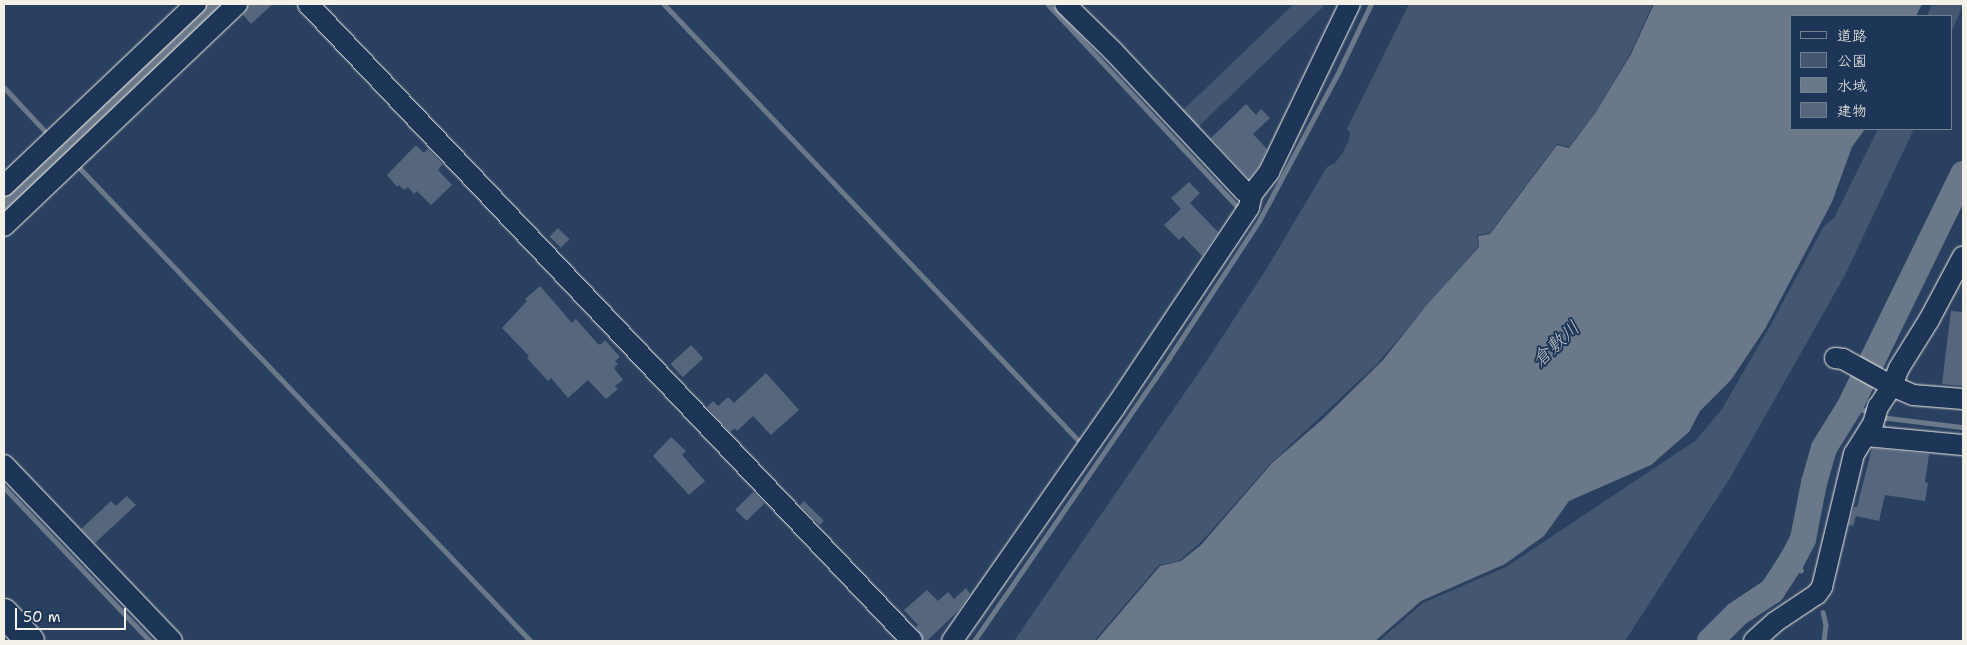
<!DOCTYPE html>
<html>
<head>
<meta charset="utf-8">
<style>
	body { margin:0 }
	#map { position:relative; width:1967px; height:645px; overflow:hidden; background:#2a4060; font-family:"Shantell Sans","Klee One",sans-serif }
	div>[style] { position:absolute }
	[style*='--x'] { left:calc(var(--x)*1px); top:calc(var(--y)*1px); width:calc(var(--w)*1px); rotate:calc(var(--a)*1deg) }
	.green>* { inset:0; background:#445771 }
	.water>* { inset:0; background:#6a788a }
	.stream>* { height:4.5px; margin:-2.25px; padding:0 2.25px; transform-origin:2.25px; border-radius:2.25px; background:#6a788a }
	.river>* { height:26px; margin:-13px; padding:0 13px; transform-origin:13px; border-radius:13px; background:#6a788a }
	.building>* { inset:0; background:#56677d; transform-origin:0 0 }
	.roads { filter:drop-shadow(0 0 1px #f4f1e8) drop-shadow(0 0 1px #f4f1e8) }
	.minor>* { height:20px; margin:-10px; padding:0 10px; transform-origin:10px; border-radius:10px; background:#1d3557 }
	.highway>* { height:28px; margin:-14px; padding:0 14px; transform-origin:14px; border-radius:14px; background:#1d3557 }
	span { translate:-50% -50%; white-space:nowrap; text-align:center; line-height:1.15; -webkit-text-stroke:4px #1d3557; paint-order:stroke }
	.water-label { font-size:19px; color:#bdc1c2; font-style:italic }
	.frame { position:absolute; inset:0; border:5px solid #f4f1e8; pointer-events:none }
	.legend { position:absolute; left:1790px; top:15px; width:162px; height:115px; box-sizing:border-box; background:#1d3557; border:1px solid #738091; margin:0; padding:6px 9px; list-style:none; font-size:15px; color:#f4f1e8 }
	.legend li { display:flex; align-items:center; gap:10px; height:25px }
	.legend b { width:25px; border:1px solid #738091 }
	.scale { position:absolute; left:15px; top:608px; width:111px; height:22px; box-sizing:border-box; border:2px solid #f4f1e8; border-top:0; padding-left:6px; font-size:15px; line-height:18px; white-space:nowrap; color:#f4f1e8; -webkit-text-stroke:4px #1d3557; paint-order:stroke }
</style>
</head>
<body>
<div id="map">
	<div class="green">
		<i style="clip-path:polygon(1294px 4px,1326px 4px,1197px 128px,1181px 112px)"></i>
		<i style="clip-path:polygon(1409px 4px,1653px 4px,1630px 54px,1596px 112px,1569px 147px,1557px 144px,1490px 233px,1477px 235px,1478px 247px,1376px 365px,1271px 463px,1202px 541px,1179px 561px,1159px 565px,1094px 641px,1014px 641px,1208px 359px,1267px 268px,1327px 167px,1335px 163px,1342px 154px,1349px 140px,1350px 133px,1347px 129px)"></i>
		<i style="clip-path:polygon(1932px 4px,1963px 4px,1951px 34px,1951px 16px,1927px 16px)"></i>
		<i style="clip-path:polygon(1878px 129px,1914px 129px,1844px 277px,1730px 478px,1625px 641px,1379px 641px,1423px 603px,1506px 567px,1695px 441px,1722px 409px,1769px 328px,1824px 226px,1834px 218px)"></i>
	</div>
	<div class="water">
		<i style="clip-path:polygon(1654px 4px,1922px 4px,1916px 16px,1791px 16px,1791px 129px,1865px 129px,1852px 147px,1832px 202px,1765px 329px,1731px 380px,1700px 411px,1689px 432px,1651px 465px,1569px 501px,1544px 536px,1505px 564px,1421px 601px,1375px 641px,1096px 641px,1160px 566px,1181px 561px,1201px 545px,1272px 463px,1324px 418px,1383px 360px,1426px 306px,1479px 247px,1478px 236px,1490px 234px,1557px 145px,1569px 148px,1596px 112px,1631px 54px)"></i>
	</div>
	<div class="stream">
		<i style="--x:664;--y:4;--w:607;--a:46.47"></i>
		<i style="--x:1048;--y:4;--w:281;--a:46.9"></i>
		<i style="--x:4;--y:87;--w:62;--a:47"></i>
		<i style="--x:62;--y:149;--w:11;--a:49"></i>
		<i style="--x:77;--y:165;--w:658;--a:46.36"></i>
		<i style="--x:1850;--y:406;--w:22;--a:16"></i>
		<i style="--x:1880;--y:417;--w:84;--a:6.9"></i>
		<i style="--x:4;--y:487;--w:212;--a:46.5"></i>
		<i style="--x:1791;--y:562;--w:13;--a:39"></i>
		<i style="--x:1823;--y:612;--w:13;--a:77"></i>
		<i style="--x:1826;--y:625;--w:16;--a:97"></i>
		<i style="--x:974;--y:641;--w:344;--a:-55.4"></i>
		<i style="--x:1169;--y:358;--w:164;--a:-56.7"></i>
		<i style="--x:1259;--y:221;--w:170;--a:-61.9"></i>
		<i style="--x:1339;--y:71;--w:74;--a:-64.5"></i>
	</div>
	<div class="river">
		<i style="--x:4;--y:212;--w:302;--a:-43.5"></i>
		<i style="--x:1710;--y:641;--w:38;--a:-45"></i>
		<i style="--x:1737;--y:614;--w:42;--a:-33.3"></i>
		<i style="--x:1772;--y:591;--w:35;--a:-57"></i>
		<i style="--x:1791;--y:562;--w:26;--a:-62"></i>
		<i style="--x:1803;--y:539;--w:57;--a:-78.9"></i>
		<i style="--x:1814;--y:483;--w:36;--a:-74"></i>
		<i style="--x:1824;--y:448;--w:49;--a:-58.2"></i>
		<i style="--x:1850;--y:406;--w:258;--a:-64"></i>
	</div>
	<div class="building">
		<i style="clip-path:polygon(249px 4px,273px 4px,251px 24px,243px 15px)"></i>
		<i style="clip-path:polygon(1246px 104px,1256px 115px,1261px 109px,1270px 118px,1253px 134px,1267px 149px,1259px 166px,1249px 179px,1211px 138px)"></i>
		<i style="clip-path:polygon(416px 145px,424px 153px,428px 149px,443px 164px,438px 170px,452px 185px,431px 205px,417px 191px,414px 194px,408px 187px,404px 190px,399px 185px,397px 187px,387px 175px)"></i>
		<i style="clip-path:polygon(1189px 182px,1200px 193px,1190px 203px,1218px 232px,1202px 256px,1183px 236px,1179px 240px,1164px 225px,1181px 209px,1171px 198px)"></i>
		<i style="left:558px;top:228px;width:16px;height:12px;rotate:45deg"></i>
		<i style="clip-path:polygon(540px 286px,572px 323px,576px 319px,597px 343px,600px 345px,605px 340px,620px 357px,615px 361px,618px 364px,614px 368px,623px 380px,615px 386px,618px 389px,606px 399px,588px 380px,568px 398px,551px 378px,548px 381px,527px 358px,529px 356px,502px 328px,527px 301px,525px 299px)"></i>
		<i style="clip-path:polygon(1951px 311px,1963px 312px,1963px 386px,1942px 384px)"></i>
		<i style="left:691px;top:345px;width:18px;height:28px;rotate:47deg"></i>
		<i style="clip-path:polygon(766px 373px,799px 410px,771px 435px,753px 416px,737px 431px,735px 428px,730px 432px,707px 407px,713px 401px,718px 406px,728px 397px,734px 403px)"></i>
		<i style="clip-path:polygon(671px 437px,686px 451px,682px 455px,705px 481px,689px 495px,653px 456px)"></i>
		<i style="clip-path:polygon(1872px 448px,1929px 454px,1925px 482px,1928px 483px,1925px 501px,1885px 495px,1879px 521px,1856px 516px,1853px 526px,1849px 525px,1854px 507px,1857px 507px)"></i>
		<i style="left:753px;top:492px;width:16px;height:25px;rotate:45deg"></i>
		<i style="clip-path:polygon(127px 496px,136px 505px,95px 543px,81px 529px,111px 501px,116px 506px)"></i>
		<i style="left:804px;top:501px;width:28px;height:6px;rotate:45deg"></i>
		<i style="clip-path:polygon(966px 588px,970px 594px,959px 610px,927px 641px,924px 641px,916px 627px,918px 625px,904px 610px,927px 590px,938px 601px,948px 592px,954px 599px)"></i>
	</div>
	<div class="roads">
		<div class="minor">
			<i style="--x:308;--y:4;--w:878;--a:46.52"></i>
			<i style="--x:1065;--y:4;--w:67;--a:44.4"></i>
			<i style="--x:1113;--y:51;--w:192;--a:46.9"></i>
			<i style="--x:1244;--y:191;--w:9;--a:21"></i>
			<i style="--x:4;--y:186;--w:265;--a:-43.5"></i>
			<i style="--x:4;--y:226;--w:322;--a:-43.6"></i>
			<i style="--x:1835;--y:358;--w:8;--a:7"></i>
			<i style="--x:1843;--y:359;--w:56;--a:28.9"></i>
			<i style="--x:1892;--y:386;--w:23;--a:23"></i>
			<i style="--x:1913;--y:395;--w:50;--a:4.6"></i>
			<i style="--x:1866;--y:436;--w:97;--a:5.3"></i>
			<i style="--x:4;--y:465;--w:243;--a:46.3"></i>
			<i style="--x:952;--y:641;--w:283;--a:-55.1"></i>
			<i style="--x:1114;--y:409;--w:243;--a:-56.2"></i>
			<i style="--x:1249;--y:207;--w:13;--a:-77"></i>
			<i style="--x:1252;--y:194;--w:28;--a:-52"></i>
			<i style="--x:1269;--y:172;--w:187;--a:-64.3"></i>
			<i style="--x:1754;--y:641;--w:28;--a:-42"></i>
			<i style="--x:1775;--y:622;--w:50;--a:-33.7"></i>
			<i style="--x:1817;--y:594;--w:9;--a:-54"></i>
			<i style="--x:1822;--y:587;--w:137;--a:-76.5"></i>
			<i style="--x:1854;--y:454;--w:36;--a:-58"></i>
			<i style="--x:1873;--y:424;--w:18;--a:-74"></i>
			<i style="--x:1878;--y:407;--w:25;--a:-56"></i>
			<i style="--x:1892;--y:386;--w:19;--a:-69"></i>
			<i style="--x:1899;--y:368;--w:57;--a:-58"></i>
			<i style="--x:1929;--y:320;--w:72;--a:-62"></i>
		</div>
		<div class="highway">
			<i style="--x:4;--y:613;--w:38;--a:47"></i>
		</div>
	</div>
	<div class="water-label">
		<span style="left:1556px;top:344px;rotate:-43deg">倉敷川</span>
	</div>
	<div class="frame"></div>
	<ul class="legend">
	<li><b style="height:6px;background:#1d3557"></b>道路</li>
	<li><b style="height:14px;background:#445771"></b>公園</li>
	<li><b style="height:14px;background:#6a788a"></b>水域</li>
	<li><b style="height:14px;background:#56677d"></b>建物</li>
	</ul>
	<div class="scale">50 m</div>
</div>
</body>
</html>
